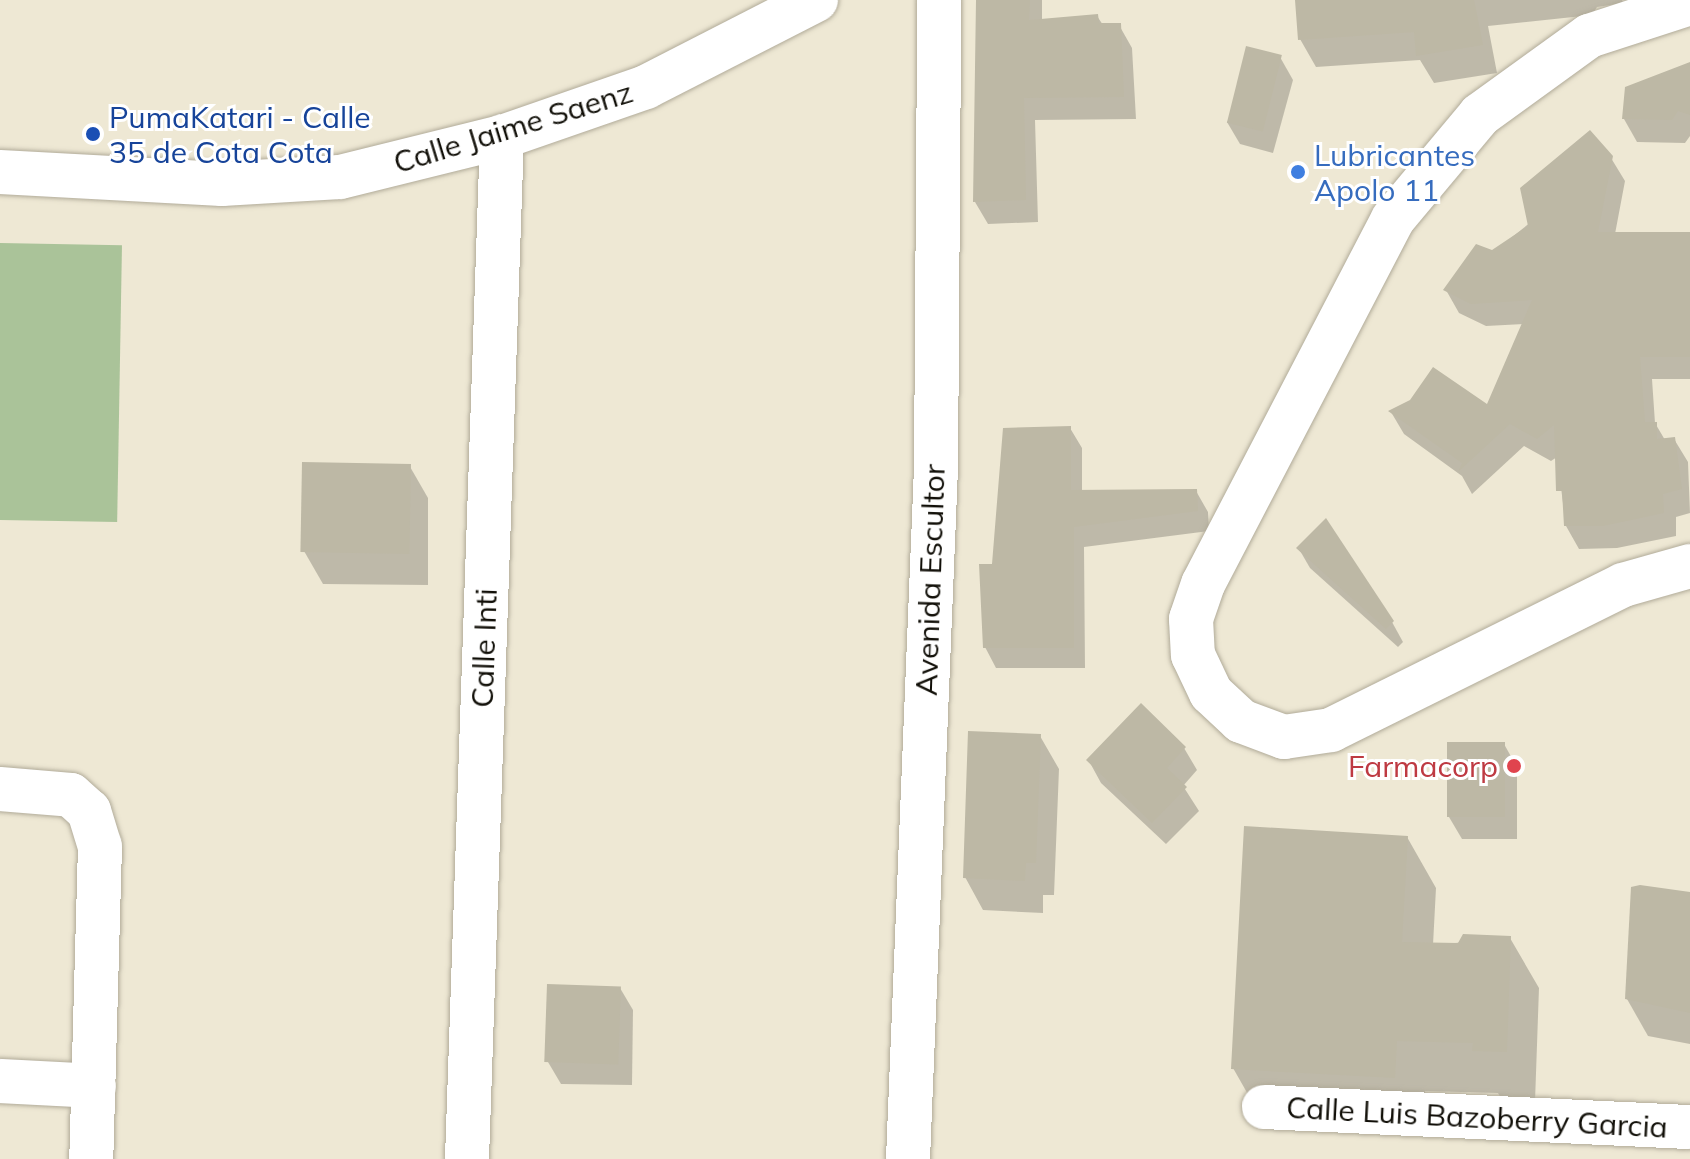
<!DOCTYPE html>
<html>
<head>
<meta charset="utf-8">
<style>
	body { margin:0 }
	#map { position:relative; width:1690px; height:1159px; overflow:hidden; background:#eee8d4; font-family:Mulish,sans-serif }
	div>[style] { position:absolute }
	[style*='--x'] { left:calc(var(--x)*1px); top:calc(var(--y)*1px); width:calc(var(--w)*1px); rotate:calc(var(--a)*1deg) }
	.green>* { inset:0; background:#aac399; transform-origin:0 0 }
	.shadow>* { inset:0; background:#0003 }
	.building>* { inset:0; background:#bdb8a5; transform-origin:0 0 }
	.roads { filter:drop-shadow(0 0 2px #b1ab99) drop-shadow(0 0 2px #b1ab99) }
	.minor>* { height:44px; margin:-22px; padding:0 22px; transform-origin:22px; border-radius:22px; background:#fff }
	.primary>* { height:44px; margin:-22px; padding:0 22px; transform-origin:22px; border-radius:22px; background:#fff }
	.dots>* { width:22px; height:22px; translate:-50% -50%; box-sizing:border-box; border:4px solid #fff; border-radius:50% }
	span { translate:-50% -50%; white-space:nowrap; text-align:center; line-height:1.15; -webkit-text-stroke:6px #fff; paint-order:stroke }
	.transit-label { font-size:30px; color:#164399 }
	.left { translate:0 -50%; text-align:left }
	.street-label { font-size:30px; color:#110f08 }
	.shop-label { font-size:30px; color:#366cbe }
	.health-label { font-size:30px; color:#be3a42 }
	.right { translate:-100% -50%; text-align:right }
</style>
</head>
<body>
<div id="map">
	<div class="green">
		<i style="left:0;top:243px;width:122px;height:277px;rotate:1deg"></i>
	</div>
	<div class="shadow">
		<i style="clip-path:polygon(979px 0,1042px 0,1042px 21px,1097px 16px,1103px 25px,1119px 25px,1132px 48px,1136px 119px,1035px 120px,1038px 222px,988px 224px,975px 202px)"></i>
		<i style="clip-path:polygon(1297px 0,1622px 0,1623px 3px,1597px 7px,1592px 15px,1488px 26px,1497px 73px,1434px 83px,1420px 60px,1316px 67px,1300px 39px)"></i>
		<i style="clip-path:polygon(1280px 57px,1293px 80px,1273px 153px,1240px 144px,1227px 122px)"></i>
		<i style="clip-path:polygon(1690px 67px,1690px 136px,1685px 143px,1637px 142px,1624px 119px)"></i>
		<i style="clip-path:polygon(1611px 158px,1625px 181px,1615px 234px,1690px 234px,1690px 379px,1652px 379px,1655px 423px,1665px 440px,1674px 439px,1688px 462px,1690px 513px,1676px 517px,1676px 536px,1617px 548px,1579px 549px,1566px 526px,1557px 457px,1551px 461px,1524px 446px,1472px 494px,1462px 476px,1404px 434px,1391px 412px,1488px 407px,1524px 324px,1486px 326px,1459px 313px,1446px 290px)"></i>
		<i style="clip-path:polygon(1070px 428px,1082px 448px,1082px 492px,1196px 491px,1208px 512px,1209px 531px,1084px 547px,1085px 668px,996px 668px,985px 647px,994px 565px)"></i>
		<i style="clip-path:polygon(409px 465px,428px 498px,428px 585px,323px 584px,304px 551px)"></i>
		<i style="clip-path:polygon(1299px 549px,1392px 622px,1403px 642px,1398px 647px,1310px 568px)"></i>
		<i style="clip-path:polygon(1040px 736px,1059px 769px,1054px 895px,1043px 895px,1043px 913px,983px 910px,965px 877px)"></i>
		<i style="clip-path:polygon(1504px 744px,1517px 767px,1517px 839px,1462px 839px,1449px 817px)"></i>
		<i style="clip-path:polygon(1184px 748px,1197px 770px,1183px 786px,1199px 811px,1166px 844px,1101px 783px,1089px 761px)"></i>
		<i style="clip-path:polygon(1407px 837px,1436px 888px,1433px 945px,1510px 938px,1539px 988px,1535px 1102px,1503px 1102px,1498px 1093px,1425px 1091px,1423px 1128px,1262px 1119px,1233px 1068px)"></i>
		<i style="clip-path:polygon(1690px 895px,1690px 1044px,1648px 1036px,1627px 999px)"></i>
		<i style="clip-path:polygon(620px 988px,633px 1010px,632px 1085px,561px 1084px,548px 1062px)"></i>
	</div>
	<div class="building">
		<i style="clip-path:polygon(976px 0,1030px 0,1029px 20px,1098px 14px,1099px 23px,1121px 23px,1124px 97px,1024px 98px,1026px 200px,973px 202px)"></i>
		<i style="clip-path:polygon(1295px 0,1474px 0,1483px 45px,1416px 56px,1414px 32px,1298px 40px)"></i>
		<i style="left:1246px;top:46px;width:37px;height:79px;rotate:14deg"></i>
		<i style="clip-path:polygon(1690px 62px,1690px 115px,1678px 111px,1672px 120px,1622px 119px,1625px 87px)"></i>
		<i style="clip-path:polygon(1590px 130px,1613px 156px,1598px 232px,1690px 232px,1690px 357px,1640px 357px,1645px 422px,1657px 422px,1657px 439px,1675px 437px,1682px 489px,1663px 494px,1664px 513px,1603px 526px,1564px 526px,1562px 491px,1556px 491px,1554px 425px,1537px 439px,1510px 424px,1458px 472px,1462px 463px,1388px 411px,1410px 400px,1433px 367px,1487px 404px,1532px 300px,1471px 304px,1443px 290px,1476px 244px,1492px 250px,1528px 226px,1520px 188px)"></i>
		<i style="clip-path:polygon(1071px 426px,1071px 490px,1197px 489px,1198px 511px,1074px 527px,1074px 648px,983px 648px,979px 564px,992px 564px,1003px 428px)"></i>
		<i style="left:302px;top:462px;width:109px;height:90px;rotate:1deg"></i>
		<i style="clip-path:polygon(1326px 518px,1394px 621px,1386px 629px,1296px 548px)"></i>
		<i style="clip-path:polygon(1141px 703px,1186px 747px,1167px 768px,1187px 787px,1152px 823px,1086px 760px)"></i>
		<i style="clip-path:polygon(968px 731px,1041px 734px,1036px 863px,1026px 863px,1025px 881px,963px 878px)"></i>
		<i style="left:1505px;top:742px;width:75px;height:58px;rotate:90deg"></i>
		<i style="clip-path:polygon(1244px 826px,1408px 836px,1402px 942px,1458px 943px,1463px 934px,1511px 936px,1507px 1052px,1472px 1051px,1473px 1043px,1397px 1041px,1395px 1078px,1231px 1069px)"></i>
		<i style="clip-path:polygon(1640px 885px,1690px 892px,1690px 1013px,1625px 999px,1631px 887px)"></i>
		<i style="left:547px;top:984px;width:74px;height:78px;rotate:2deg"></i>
	</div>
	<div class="roads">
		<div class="minor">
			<i style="--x:0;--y:172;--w:222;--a:3.1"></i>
			<i style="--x:222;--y:184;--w:118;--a:-3.4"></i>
			<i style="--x:340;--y:177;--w:167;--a:-13.9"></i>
			<i style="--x:502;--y:137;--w:152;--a:-19.1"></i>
			<i style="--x:646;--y:87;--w:191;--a:-27.1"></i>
			<i style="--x:0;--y:789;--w:71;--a:4.8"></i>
			<i style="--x:71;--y:795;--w:24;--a:42"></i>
			<i style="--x:89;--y:811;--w:37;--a:73"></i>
			<i style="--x:100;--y:846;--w:313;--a:91.6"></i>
			<i style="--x:0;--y:1081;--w:94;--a:3"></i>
			<i style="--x:1264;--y:1107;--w:426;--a:2.7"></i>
			<i style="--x:467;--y:1159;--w:1023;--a:-88.04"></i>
			<i style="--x:908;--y:1159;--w:691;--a:-87.68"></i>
			<i style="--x:936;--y:469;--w:469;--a:-89.6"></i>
		</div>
		<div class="primary">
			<i style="--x:1690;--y:3;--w:106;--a:161.9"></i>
			<i style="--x:1589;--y:36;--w:135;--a:144.1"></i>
			<i style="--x:1480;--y:115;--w:136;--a:129.9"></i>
			<i style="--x:1393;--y:219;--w:411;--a:117.5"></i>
			<i style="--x:1203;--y:584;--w:37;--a:109"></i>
			<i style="--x:1191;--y:619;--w:36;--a:87"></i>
			<i style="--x:1193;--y:655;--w:42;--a:64.7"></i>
			<i style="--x:1211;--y:693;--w:41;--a:43"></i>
			<i style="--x:1241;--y:721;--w:46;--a:20.4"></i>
			<i style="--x:1284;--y:737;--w:48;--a:-8.5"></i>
			<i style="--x:1331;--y:730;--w:326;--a:-26.4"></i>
			<i style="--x:1623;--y:585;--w:70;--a:-15.8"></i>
		</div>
	</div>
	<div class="dots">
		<i style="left:93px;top:134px;background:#1a4fb4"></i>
		<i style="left:1298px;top:172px;background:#3f7fe0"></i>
		<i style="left:1514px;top:766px;background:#e0444e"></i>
	</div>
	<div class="transit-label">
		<span class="left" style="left:109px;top:134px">PumaKatari - Calle<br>35 de Cota Cota</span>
	</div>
	<div class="street-label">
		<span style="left:513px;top:127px;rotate:-17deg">Calle Jaime Saenz</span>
		<span style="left:930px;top:580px;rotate:-88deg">Avenida Escultor</span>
		<span style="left:484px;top:648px;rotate:-88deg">Calle Inti</span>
		<span style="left:1477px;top:1117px;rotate:3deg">Calle Luis Bazoberry Garcia</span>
	</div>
	<div class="shop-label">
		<span class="left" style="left:1314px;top:172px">Lubricantes<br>Apolo 11</span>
	</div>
	<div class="health-label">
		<span class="right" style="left:1498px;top:766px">Farmacorp</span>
	</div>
</div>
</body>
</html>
